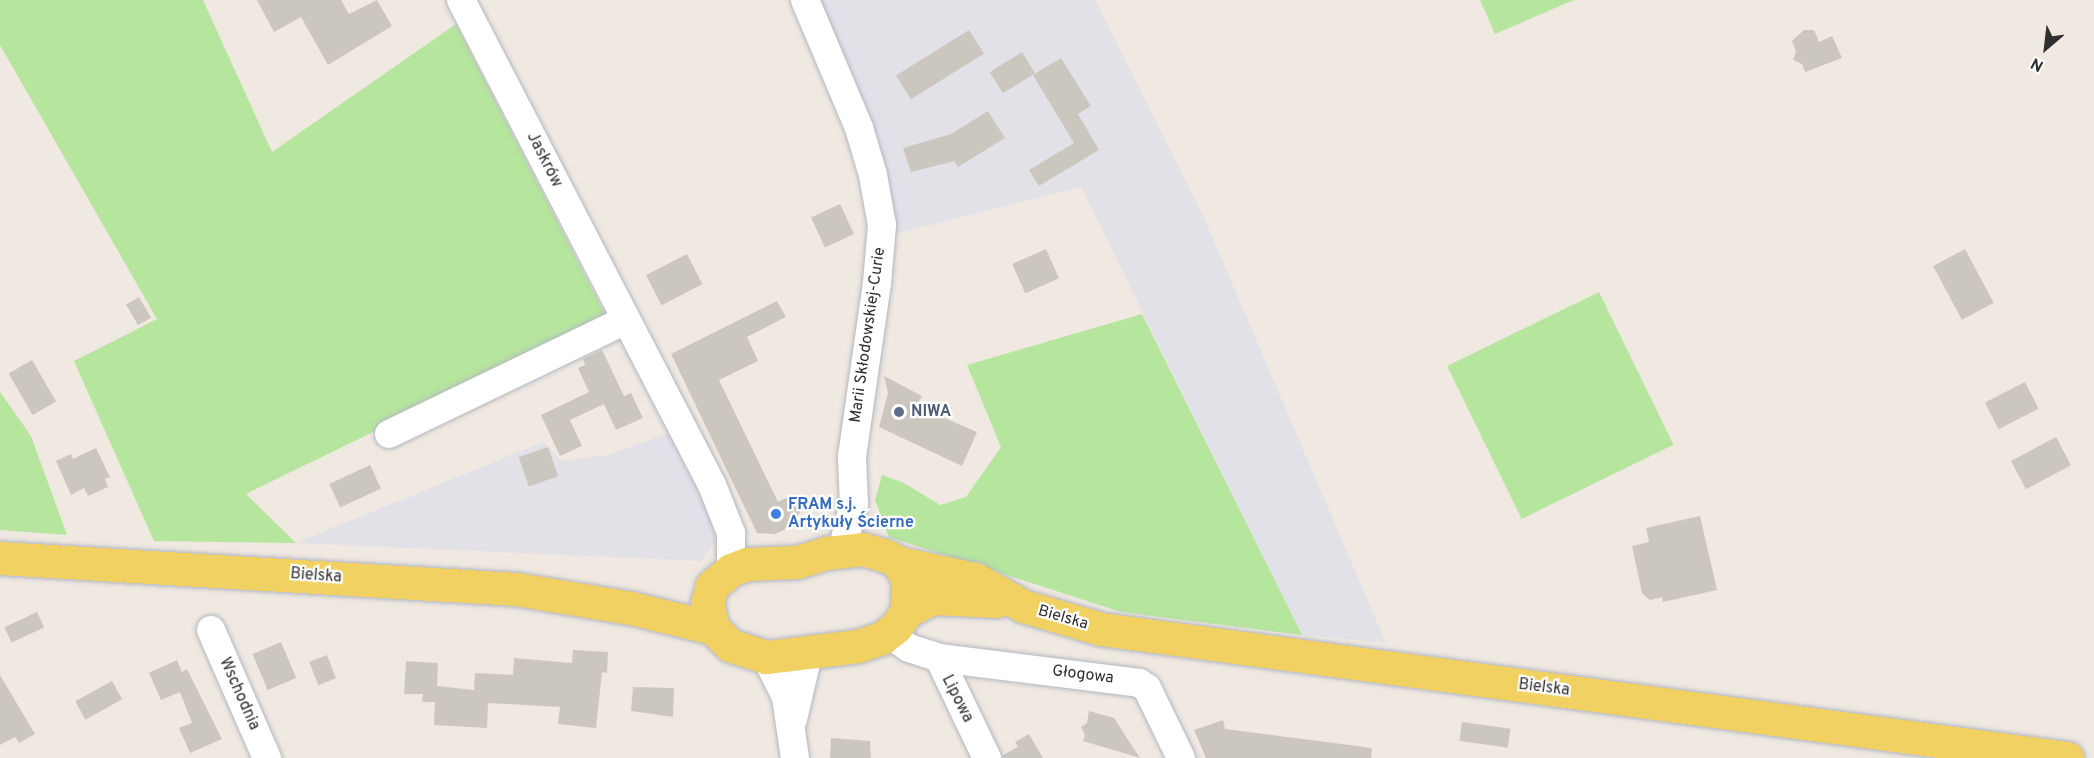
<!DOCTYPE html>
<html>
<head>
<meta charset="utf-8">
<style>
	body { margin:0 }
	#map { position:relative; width:2094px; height:758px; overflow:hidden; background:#efe9e1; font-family:Overpass,sans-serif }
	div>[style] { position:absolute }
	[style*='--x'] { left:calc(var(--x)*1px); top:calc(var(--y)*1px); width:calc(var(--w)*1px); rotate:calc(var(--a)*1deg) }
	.industrial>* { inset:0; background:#e3e1e8 }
	.green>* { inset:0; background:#b6e59e; transform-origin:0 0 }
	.building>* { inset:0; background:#cbc7bf; transform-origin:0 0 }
	.roads { filter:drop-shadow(0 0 2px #b4b7c1) drop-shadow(0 0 2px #b4b7c1) }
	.minor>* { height:28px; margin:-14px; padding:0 14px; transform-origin:14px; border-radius:14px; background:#fff }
	.major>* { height:33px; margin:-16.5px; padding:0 16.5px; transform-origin:16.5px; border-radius:16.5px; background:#f2d163 }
	.dots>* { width:16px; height:16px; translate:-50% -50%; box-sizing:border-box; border:3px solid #fff; border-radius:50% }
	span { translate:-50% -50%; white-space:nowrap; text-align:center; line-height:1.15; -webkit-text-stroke:4.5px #fff; paint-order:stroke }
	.street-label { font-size:16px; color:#2e2e2e }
	.service-label { font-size:16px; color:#4e5e75; font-weight:700 }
	.left { translate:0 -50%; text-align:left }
	.shop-label { font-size:16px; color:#366cbe; font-weight:700 }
	.north { position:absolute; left:2016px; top:18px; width:60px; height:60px; -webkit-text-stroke:4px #fff; paint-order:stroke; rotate:208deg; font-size:16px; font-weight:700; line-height:24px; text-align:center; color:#2e2e2e }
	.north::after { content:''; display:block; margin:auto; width:21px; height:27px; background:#2e2e2e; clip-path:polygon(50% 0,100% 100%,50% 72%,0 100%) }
</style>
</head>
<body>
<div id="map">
	<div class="industrial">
		<i style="clip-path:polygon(817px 0,1095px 0,1205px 220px,1386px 643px,1302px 635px,1081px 187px,891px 235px)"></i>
		<i style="clip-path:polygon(668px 433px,723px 531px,701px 561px,296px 543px,543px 442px,562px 461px,608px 455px)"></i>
	</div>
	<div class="green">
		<i style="clip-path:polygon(0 0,203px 0,272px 152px,456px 24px,607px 318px,246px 494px,296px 543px,154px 541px,74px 361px,157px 319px,0 45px)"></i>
		<i style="clip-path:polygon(1480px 0,1574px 0,1495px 34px)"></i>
		<i style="left:1599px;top:292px;width:170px;height:169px;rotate:64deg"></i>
		<i style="clip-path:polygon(1142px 314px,1302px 635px,1121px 612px,889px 537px,875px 500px,882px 475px,904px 483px,940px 505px,966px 497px,1001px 447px,967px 365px)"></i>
		<i style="clip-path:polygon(0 392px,31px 436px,67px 535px,0 530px)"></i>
	</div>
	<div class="building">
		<i style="clip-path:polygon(257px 0,341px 0,349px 14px,377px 0,392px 26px,328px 65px,301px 17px,274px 32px)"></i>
		<i style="left:969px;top:30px;width:28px;height:86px;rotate:58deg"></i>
		<i style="clip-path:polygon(1804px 30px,1814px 30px,1819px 42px,1832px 36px,1842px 58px,1805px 72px,1802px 64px,1793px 60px,1796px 51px,1792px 41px)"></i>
		<i style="left:1022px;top:52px;width:25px;height:38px;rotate:58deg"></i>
		<i style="clip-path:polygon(1061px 58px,1091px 106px,1078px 114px,1099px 150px,1039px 186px,1029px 170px,1074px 143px,1033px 75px)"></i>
		<i style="clip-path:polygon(988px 111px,1005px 138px,958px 167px,954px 161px,911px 172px,903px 148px,951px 134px)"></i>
		<i style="left:840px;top:204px;width:33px;height:32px;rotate:65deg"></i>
		<i style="left:1046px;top:249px;width:32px;height:37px;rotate:66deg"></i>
		<i style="left:1965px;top:249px;width:61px;height:36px;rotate:62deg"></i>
		<i style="left:687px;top:254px;width:34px;height:46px;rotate:63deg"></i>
		<i style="left:139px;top:297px;width:24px;height:15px;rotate:60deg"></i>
		<i style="clip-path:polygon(777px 301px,786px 317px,747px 337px,758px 361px,719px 380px,778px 502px,792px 495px,800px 512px,790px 527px,775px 534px,757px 533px,671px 354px)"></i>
		<i style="clip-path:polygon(602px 350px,624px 396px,631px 393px,643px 418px,616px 430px,604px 404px,570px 420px,582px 446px,560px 456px,541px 415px,589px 392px,578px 368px,585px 365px,583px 359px)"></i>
		<i style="left:32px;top:360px;width:48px;height:27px;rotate:60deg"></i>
		<i style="clip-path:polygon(884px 376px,922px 396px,917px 406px,977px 432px,962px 466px,879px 427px,888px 393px)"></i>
		<i style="left:2025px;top:382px;width:30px;height:45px;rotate:63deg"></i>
		<i style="left:2056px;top:437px;width:32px;height:51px;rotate:62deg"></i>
		<i style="left:548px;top:447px;width:31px;height:31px;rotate:71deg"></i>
		<i style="clip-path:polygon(96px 448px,110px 477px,105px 479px,108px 487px,88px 496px,84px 488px,71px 495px,56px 461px,71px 454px,73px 459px)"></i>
		<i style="left:370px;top:465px;width:26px;height:45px;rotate:65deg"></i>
		<i style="clip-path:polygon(1700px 516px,1717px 590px,1663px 602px,1662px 597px,1650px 600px,1642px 593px,1632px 546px,1649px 542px,1646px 528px)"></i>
		<i style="left:37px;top:612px;width:17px;height:36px;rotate:65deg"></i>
		<i style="left:281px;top:642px;width:39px;height:31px;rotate:67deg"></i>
		<i style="clip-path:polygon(573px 650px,608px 652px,607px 673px,602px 672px,596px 728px,558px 724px,560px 707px,488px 703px,487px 728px,434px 725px,435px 702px,422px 702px,423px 694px,404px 694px,406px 661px,438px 663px,437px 686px,474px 690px,475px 673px,513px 675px,514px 658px,572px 663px)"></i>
		<i style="left:327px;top:655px;width:25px;height:19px;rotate:69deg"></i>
		<i style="clip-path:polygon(177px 660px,182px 672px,187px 669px,222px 739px,190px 753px,179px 728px,192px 723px,180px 692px,161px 700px,149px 673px)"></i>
		<i style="clip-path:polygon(0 675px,35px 734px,19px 743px,15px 737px,0 745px)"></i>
		<i style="left:112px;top:681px;width:21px;height:42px;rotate:61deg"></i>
		<i style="clip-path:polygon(633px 687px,674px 688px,673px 717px,631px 711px)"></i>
		<i style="clip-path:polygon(1089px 711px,1114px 718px,1140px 758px,1083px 741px,1085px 735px,1081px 727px,1087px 723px)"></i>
		<i style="clip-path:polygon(1223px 720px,1225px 729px,1372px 748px,1371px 758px,1206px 758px,1194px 730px)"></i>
		<i style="left:1462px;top:722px;width:49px;height:19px;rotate:8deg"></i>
		<i style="clip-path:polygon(1029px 734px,1043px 758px,1003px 758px,1003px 755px,1018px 747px,1015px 742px)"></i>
		<i style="clip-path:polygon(831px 738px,870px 741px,871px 758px,830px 758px)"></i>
	</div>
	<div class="roads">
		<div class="minor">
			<i style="--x:461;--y:0;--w:546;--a:62.64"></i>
			<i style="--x:712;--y:485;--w:52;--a:68.4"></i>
			<i style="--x:731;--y:533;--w:37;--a:90"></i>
			<i style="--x:805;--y:0;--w:139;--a:67.1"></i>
			<i style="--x:859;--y:128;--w:49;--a:73.4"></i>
			<i style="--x:873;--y:175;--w:51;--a:79.8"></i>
			<i style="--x:882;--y:225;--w:58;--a:94.9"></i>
			<i style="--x:877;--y:283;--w:176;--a:98.2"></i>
			<i style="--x:852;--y:457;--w:47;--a:87.6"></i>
			<i style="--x:854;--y:504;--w:48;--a:104.6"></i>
			<i style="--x:389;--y:434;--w:263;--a:-25.7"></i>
			<i style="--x:211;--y:630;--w:140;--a:66.4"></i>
			<i style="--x:889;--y:634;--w:24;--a:35"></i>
			<i style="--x:909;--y:648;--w:32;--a:18"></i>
			<i style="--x:939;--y:658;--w:202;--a:7.1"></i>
			<i style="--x:1139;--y:683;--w:9;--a:32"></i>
			<i style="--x:1147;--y:688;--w:78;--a:64.1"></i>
			<i style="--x:766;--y:657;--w:45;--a:63.4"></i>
			<i style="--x:786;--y:697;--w:62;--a:81.6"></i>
			<i style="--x:939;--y:658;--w:111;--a:64.4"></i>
			<i style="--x:793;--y:719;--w:70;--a:-76.8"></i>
		</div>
		<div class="major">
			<i style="--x:863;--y:549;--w:27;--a:17"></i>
			<i style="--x:889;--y:557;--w:12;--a:31"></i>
			<i style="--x:899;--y:563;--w:19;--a:62"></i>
			<i style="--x:908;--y:580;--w:31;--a:92"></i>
			<i style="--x:907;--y:611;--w:19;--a:125"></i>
			<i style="--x:896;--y:627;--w:18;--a:142"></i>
			<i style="--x:882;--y:638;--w:25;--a:162"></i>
			<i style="--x:858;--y:646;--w:93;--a:173.2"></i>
			<i style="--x:766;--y:657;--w:38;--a:-162"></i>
			<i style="--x:730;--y:645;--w:24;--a:-135"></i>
			<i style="--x:713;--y:628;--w:26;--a:-103"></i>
			<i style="--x:707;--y:603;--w:18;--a:-74"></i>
			<i style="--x:712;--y:586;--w:25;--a:-40"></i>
			<i style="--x:731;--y:570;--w:17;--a:-21"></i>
			<i style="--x:747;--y:564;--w:50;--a:-2.3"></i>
			<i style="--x:797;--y:562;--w:30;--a:-17"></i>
			<i style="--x:826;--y:553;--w:37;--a:-6"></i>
			<i style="--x:0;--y:558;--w:517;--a:3.44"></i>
			<i style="--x:516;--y:589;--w:117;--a:9.4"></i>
			<i style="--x:631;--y:608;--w:84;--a:13.7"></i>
			<i style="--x:899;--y:563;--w:78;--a:11.9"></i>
			<i style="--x:975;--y:579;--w:55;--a:29.4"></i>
			<i style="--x:1023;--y:606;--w:81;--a:16.4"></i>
			<i style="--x:1101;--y:629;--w:975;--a:7.61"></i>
			<i style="--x:907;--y:611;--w:29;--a:-27"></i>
			<i style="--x:933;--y:598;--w:64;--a:2.7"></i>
		</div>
	</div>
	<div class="dots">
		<i style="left:899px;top:412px;background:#5c6f8a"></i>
		<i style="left:776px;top:514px;background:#3f7fe0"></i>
	</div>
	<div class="street-label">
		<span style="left:544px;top:160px;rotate:63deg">Jaskrów</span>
		<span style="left:868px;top:335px;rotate:-82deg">Marii Skłodowskiej-Curie</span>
		<span style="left:316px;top:576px;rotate:4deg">Bielska</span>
		<span style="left:1063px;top:618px;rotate:16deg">Bielska</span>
		<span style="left:1083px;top:675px;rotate:7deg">Głogowa</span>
		<span style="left:1544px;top:688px;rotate:7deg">Bielska</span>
		<span style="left:239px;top:694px;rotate:66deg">Wschodnia</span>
		<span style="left:957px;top:699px;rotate:63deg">Lipowa</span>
	</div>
	<div class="service-label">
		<span class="left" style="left:911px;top:412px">NIWA</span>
	</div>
	<div class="shop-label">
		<span class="left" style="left:788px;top:514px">FRAM s.j.<br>Artykuły Ścierne</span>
	</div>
	<div class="north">N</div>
</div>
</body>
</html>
